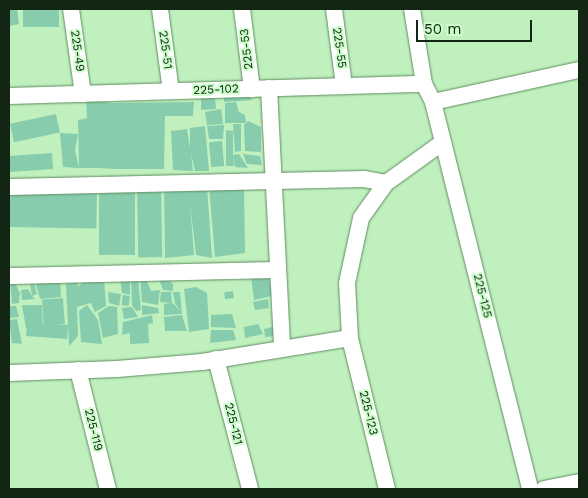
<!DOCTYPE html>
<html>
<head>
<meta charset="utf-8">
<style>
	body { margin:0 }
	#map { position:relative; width:588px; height:498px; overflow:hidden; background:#bff0be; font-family:"Work Sans",sans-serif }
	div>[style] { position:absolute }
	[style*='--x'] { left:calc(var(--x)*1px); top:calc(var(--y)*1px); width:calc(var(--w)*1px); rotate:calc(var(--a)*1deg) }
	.building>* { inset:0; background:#87cdad; transform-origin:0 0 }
	.roads { filter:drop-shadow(0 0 1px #5f8d5f) drop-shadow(0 0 1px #5f8d5f) }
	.street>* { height:16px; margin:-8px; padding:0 8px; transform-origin:8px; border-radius:8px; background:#fff }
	span { translate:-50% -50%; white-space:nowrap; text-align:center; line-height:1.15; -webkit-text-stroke:4px #ccfecb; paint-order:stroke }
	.street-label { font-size:12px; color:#132513 }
	.frame { position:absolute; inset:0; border:10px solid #132513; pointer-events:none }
	.scale { position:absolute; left:416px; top:20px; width:116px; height:22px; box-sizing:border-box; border:2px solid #132513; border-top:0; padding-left:6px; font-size:15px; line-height:18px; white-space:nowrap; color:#132513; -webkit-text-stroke:4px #ccfecb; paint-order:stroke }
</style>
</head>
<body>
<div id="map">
	<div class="building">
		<i style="clip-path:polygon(9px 9px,17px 9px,19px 24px,9px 26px)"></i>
		<i style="left:23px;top:9px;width:36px;height:18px"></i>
		<i style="clip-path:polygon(251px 94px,252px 100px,224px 102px,224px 97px)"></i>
		<i style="clip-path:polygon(201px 97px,215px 98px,216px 109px,201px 110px)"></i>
		<i style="clip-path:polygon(86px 99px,111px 103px,194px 102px,193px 116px,165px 116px,164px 169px,116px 169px,98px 168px,79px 168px,63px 167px,60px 133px,78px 134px,75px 150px,79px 168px,78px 120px,87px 118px)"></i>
		<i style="clip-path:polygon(236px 102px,239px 112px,245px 115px,246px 123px,225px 123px,225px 103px)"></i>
		<i style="clip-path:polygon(221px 109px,223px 124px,207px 125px,205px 112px)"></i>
		<i style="left:56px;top:114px;width:19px;height:47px;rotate:78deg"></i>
		<i style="clip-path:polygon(248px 121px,261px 127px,261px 152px,245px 151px,244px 125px)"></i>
		<i style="clip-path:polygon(233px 124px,241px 124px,241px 151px,235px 152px)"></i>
		<i style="clip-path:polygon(224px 125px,223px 139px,209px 139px,207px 126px)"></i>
		<i style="clip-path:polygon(205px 126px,209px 171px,195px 171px,191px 153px,193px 171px,173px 170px,171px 131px,187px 129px,190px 148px,190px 128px)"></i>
		<i style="clip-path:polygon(226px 130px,233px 131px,233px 155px,239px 154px,248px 168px,235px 167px,233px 155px,234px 166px,226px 166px)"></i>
		<i style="left:222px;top:141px;width:25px;height:13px;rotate:85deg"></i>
		<i style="left:52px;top:153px;width:16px;height:43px;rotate:86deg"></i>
		<i style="clip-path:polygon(243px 154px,260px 156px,262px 165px,247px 164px)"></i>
		<i style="left:161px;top:185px;width:72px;height:24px;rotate:89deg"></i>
		<i style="clip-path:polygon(164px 185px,207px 186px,212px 258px,196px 255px,190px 203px,194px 255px,165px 258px)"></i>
		<i style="clip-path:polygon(209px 186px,244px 186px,245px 253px,215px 257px)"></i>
		<i style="left:99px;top:188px;width:36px;height:67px"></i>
		<i style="left:9px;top:189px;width:88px;height:38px;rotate:1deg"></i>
		<i style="clip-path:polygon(267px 270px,272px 296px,254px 300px,251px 276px)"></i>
		<i style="clip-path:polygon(161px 275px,173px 284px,173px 291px,163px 290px,159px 279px)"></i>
		<i style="clip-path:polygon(60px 276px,61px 297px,40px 299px,35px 281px)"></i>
		<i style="clip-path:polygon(130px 276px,130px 295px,122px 293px,120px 278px)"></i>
		<i style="clip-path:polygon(140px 276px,145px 276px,151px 291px,160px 290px,158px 305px,142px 302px)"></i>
		<i style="clip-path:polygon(29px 277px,33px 279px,37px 294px,32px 296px,35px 299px,22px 300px,21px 290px,28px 289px,32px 296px)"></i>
		<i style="clip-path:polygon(88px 277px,104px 279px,106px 306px,95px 312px,91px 303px,77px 307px,78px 336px,69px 346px,66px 284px,78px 282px,78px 287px)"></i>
		<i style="clip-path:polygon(131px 277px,138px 278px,141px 310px,136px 311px,132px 305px)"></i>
		<i style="clip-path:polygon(14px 281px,20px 293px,19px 303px,12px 304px,10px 282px)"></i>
		<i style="clip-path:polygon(196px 287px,207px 293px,209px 329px,189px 332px,184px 289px)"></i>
		<i style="left:233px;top:291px;width:7px;height:9px;rotate:82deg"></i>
		<i style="clip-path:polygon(108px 292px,121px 294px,119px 306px,109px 303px)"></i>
		<i style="clip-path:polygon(161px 292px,171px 292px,172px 303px,160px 302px)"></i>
		<i style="clip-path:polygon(173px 292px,180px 292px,182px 314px,175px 303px)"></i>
		<i style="left:123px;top:295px;width:7px;height:10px;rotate:8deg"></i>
		<i style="left:63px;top:298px;width:26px;height:21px;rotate:86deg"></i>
		<i style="clip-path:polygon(268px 299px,269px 308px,255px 310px,253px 302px)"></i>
		<i style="clip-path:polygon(172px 303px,175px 305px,182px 314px,164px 315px,164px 304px)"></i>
		<i style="clip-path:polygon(22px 305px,42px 305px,43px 327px,26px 328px)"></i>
		<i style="clip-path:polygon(87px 305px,98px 320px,102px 344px,81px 342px,79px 311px)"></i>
		<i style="clip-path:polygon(142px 305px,158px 308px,159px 313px,142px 315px)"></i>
		<i style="clip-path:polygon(9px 306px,16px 306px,19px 317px,10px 318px)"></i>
		<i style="clip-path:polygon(109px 306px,117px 307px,118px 334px,103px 338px,98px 313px)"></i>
		<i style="clip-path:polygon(132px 307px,138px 317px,124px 319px,122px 308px)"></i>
		<i style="clip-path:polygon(232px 314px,236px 328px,211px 327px,211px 315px)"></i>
		<i style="clip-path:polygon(152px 315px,153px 323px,148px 324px,149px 343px,130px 344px,130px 333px,122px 335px,123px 322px)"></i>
		<i style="clip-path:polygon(182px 315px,187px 331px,165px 331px,164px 317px)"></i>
		<i style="clip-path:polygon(17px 319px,22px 344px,12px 343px,9px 320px)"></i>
		<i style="clip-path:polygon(258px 324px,263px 334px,245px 338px,244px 327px)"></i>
		<i style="left:68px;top:325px;width:14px;height:41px;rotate:94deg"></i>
		<i style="clip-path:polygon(276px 326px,274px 336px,265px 337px,264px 329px)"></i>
		<i style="clip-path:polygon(211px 330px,233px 330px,236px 340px,210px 343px)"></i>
	</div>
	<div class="roads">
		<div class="street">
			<i style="--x:71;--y:9;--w:86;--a:82"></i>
			<i style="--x:160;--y:9;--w:83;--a:82.4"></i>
			<i style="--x:242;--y:9;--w:81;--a:82.9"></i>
			<i style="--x:334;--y:9;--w:78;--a:82.6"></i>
			<i style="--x:412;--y:9;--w:76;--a:80.9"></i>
			<i style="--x:424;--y:84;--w:20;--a:63"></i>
			<i style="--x:433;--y:102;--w:399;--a:75.9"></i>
			<i style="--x:269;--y:88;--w:261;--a:87.1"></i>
			<i style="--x:9;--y:96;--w:415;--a:-1.7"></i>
			<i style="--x:433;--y:102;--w:149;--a:-12.4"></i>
			<i style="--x:9;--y:187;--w:355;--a:-1.3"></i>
			<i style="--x:364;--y:179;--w:22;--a:10"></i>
			<i style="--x:9;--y:276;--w:268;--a:-1.3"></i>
			<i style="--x:216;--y:359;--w:134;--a:75.3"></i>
			<i style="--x:78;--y:370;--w:123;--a:75.9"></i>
			<i style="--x:9;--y:373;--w:108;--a:-2.1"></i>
			<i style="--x:117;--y:369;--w:85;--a:-4.7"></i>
			<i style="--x:202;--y:362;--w:150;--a:-9.2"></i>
			<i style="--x:387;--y:489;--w:155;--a:-103.8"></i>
			<i style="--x:350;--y:338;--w:55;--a:-93.1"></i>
			<i style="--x:347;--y:283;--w:66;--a:-77.8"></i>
			<i style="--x:361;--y:218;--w:43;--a:-54.5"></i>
			<i style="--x:386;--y:183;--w:70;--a:-35.7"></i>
			<i style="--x:544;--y:489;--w:36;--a:-11"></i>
		</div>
	</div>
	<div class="street-label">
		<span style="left:339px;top:48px;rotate:82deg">225-55</span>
		<span style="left:247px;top:49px;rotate:-97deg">225-53</span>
		<span style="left:165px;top:50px;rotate:82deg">225-51</span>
		<span style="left:77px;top:51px;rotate:82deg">225-49</span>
		<span style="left:216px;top:90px;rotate:-2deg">225-102</span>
		<span style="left:482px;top:296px;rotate:76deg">225-125</span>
		<span style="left:368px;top:413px;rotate:76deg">225-123</span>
		<span style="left:233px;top:424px;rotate:76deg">225-121</span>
		<span style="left:93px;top:430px;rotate:76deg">225-119</span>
	</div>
	<div class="frame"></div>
	<div class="scale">50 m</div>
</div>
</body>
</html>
